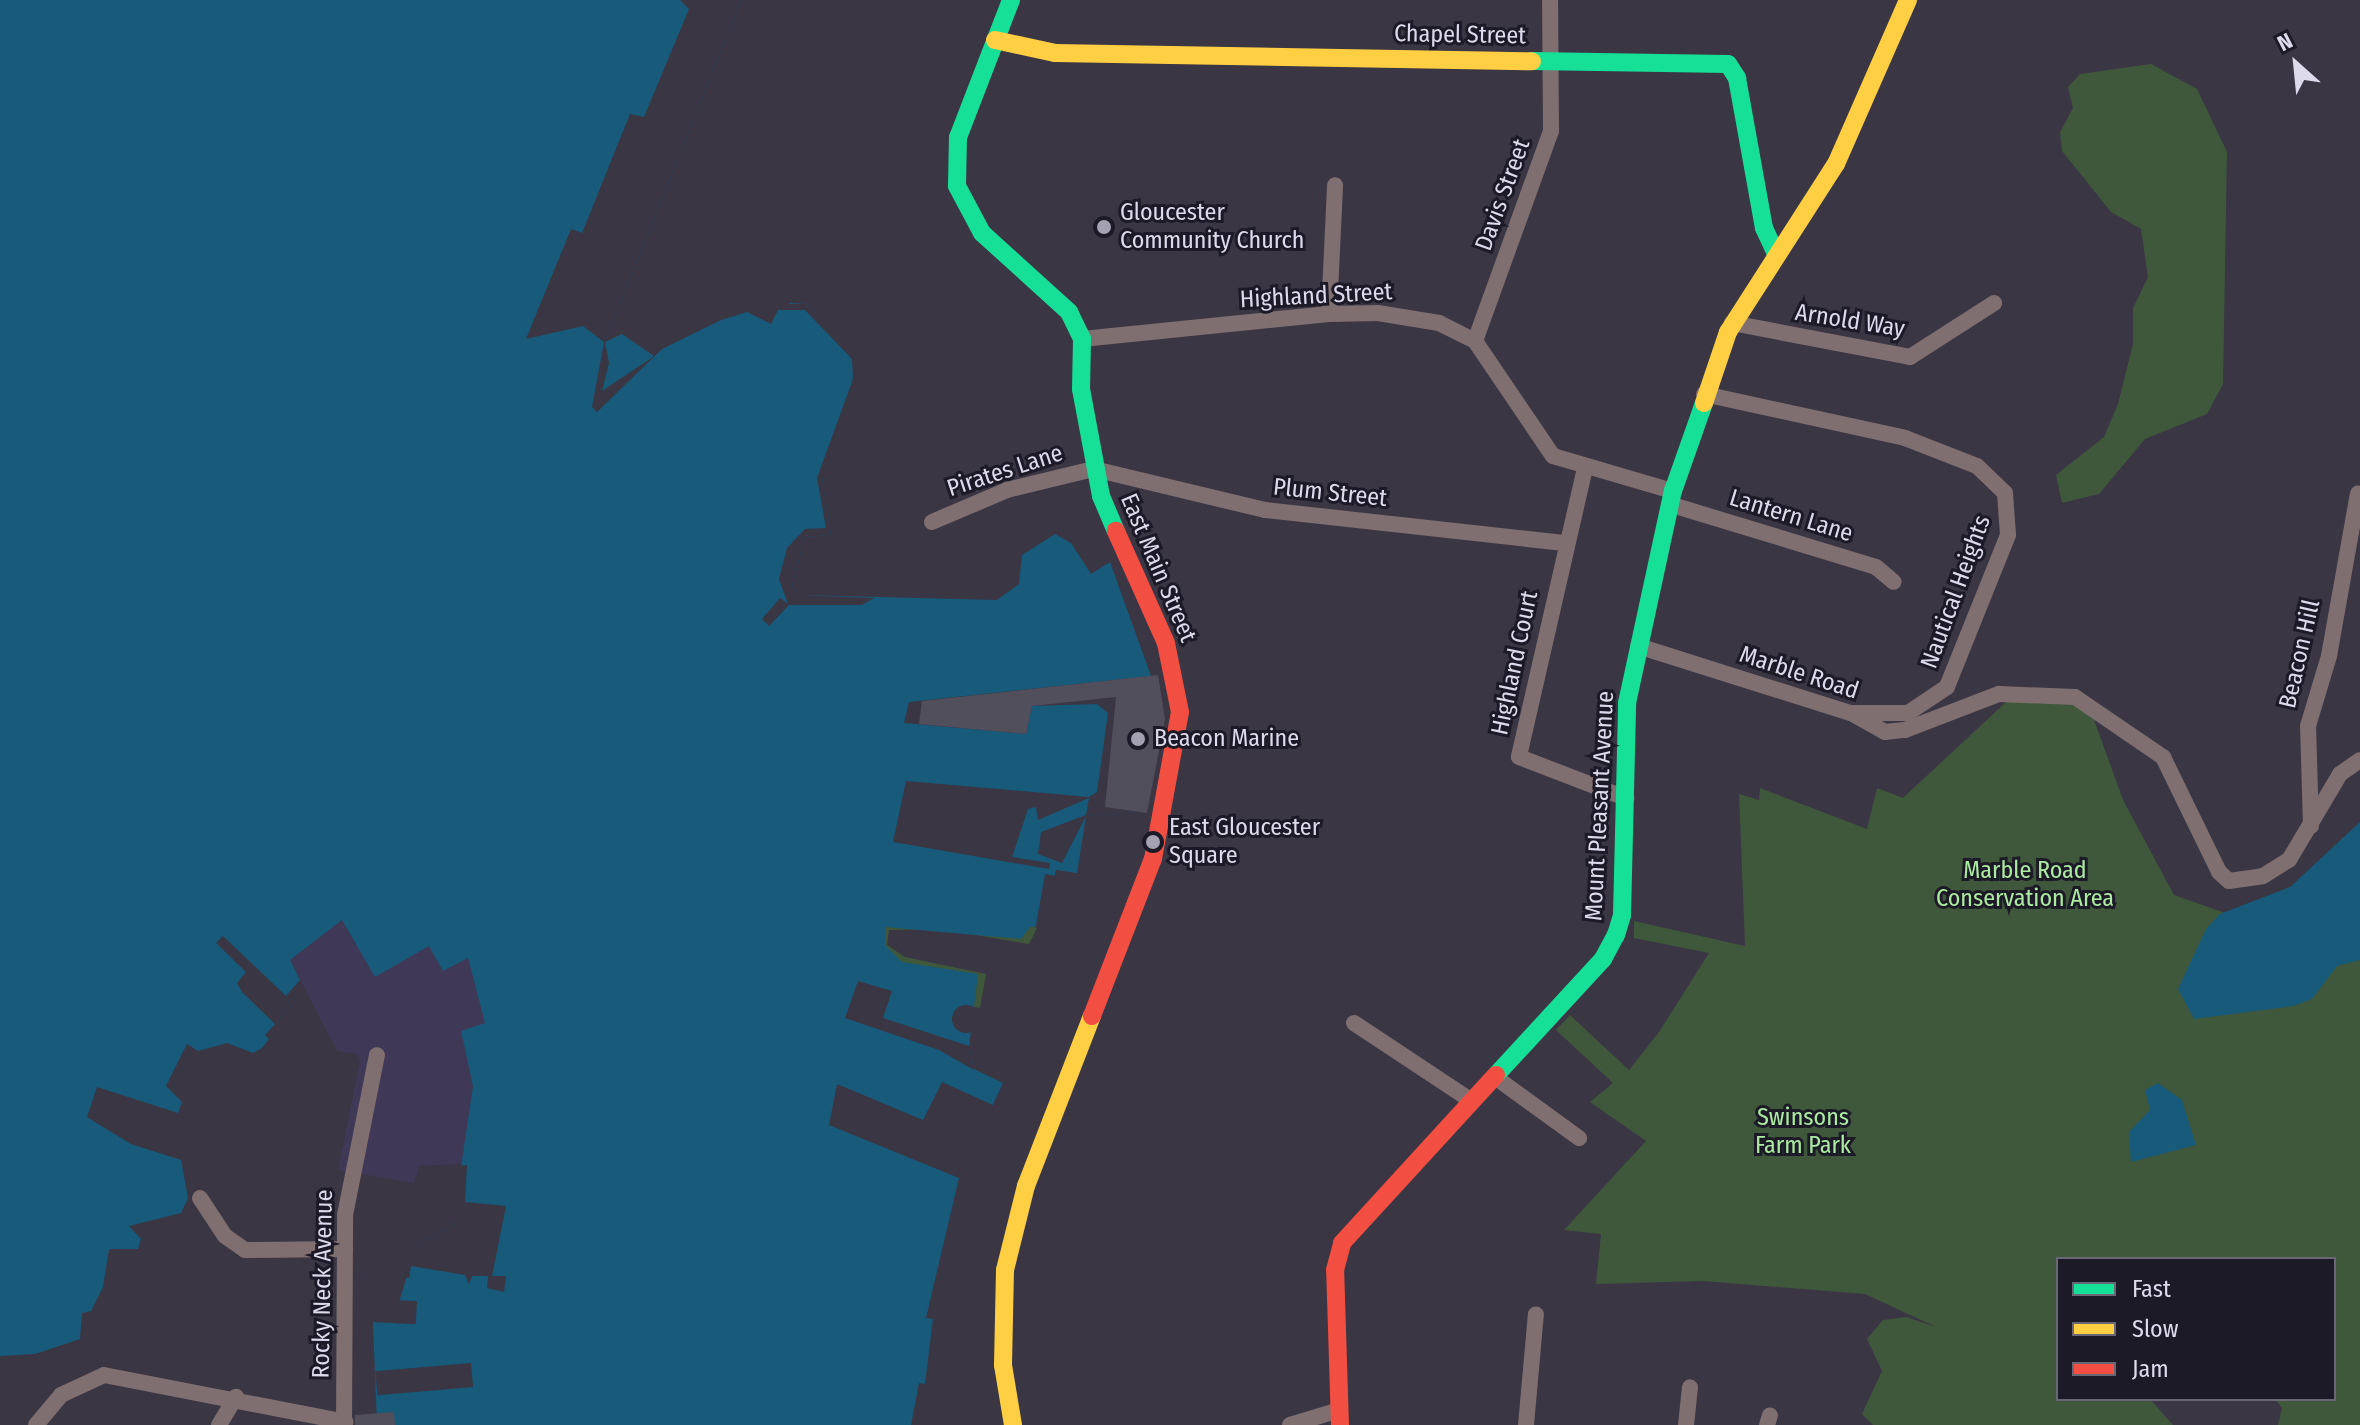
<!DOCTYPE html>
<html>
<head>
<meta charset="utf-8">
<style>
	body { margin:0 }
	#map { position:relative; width:2360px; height:1425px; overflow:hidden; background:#3a3644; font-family:"Fira Sans Condensed",sans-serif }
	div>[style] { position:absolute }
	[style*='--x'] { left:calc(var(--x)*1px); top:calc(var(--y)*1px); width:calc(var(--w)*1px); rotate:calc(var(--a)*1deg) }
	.built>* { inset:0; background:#3f3857 }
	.green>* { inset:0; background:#3f583c }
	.water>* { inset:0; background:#175a7a }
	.pier>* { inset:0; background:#3a3644; transform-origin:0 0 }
	.round { border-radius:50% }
	.building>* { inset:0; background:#514f5b }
	.street>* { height:16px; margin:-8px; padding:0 8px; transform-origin:8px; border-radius:8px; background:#7f6f70 }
	.fast>* { height:18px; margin:-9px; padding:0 9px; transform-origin:9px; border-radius:9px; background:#16e098 }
	.slow>* { height:18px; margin:-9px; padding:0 9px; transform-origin:9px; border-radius:9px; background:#ffcf43 }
	.jam>* { height:18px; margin:-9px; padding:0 9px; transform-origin:9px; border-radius:9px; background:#f24e42 }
	.dots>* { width:22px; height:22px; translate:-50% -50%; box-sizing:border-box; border:4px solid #1c1a26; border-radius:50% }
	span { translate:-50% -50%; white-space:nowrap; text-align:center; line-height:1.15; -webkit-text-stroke:6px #1c1a26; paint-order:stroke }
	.street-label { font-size:24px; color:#dddaeb }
	.poi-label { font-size:24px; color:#dddaeb }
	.left { translate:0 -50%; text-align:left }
	.park-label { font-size:24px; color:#abeaa0 }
	.legend { position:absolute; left:2056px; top:1257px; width:280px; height:144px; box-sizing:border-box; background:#1c1a26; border:2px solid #696775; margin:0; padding:10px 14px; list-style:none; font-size:24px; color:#dddaeb }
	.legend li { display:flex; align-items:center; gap:16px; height:40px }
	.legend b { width:40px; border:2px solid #696775 }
	.north { position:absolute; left:2256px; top:24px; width:80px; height:80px; -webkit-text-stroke:6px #1c1a26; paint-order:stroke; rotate:333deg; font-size:22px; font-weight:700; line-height:32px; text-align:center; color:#dddaeb }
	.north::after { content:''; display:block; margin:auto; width:28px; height:36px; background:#dddaeb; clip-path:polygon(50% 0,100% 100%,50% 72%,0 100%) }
</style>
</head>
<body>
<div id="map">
	<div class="built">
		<i style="clip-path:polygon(308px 902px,445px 937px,530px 1000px,473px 1086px,462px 1164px,419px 1166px,414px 1183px,338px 1170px,360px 1061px,357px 1054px,337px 1051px,278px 937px)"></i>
	</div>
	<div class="green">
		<i style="clip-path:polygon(2151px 64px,2197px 89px,2227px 152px,2223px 384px,2207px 414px,2145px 439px,2099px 494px,2062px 503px,2056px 475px,2104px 437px,2118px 404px,2133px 344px,2133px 308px,2148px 277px,2141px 229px,2111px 212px,2062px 151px,2060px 132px,2073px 108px,2068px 87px,2080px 74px)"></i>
		<i style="clip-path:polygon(2006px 702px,2088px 703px,2123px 800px,2174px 895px,2234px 916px,2316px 874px,2343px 837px,2360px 843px,2360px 1425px,2278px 1425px,2282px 1408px,2275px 1399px,2334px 1399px,2334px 1259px,2058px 1259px,2058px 1399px,2150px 1399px,2173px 1425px,1873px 1425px,1862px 1414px,1882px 1371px,1867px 1339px,1883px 1320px,1906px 1317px,1936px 1327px,1865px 1294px,1703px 1281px,1596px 1284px,1601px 1234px,1564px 1230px,1646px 1141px,1590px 1102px,1613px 1083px,1556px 1030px,1570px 1015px,1629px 1070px,1659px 1032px,1709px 953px,1634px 938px,1634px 921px,1745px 946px,1739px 794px,1759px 800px,1760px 788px,1867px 829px,1877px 788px,1903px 798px)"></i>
		<i style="clip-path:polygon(882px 914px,1035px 927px,1037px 928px,1029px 944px,941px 929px,889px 930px,887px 945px,905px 957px,986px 974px,980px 1008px,960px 1004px,901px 968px,870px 927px)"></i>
	</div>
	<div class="water">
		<i style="clip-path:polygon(0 0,741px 0,605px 342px,622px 334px,654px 356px,661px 344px,747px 309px,767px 316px,790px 303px,807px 304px,856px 355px,844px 441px,831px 476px,822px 479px,831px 535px,805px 537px,792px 586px,800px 595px,997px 600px,1019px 584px,1022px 555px,1055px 534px,1071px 543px,1091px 574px,1110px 562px,1151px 676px,1136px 812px,1086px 816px,1077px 873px,1056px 870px,1043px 927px,1030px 927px,1021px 939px,885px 927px,885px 945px,902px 962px,978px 974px,969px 1046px,974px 1069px,1003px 1083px,959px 1178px,926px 1318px,933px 1319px,925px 1384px,919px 1383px,911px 1425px,377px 1425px,372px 1299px,399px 1302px,416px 1245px,452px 1227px,473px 1086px,461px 1031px,485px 1023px,468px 958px,443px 971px,429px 946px,375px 977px,342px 920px,290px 960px,300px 980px,286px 996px,291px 1007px,265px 1035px,269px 1039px,262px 1048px,253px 1053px,227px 1043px,198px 1051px,187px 1044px,166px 1086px,182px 1102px,178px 1113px,97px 1087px,87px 1117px,131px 1144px,181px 1160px,188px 1198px,181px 1213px,129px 1226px,141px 1239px,138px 1249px,109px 1249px,103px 1287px,91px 1311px,82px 1313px,80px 1339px,35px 1354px,0 1356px)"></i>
		<i style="clip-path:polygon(2360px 822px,2360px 960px,2337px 966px,2312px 999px,2293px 1006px,2194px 1019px,2178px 989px,2206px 929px,2220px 914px,2290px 887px)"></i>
		<i style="clip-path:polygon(2158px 1083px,2182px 1100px,2196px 1145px,2131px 1162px,2129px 1132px,2150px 1110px,2145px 1090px)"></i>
	</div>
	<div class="pier">
		<i style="clip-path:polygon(680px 0,741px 0,605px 342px,609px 363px,602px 391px,653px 357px,658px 342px,721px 313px,745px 306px,766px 311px,774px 304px,807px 304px,861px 359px,863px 379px,853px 422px,831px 476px,822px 479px,831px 535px,805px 537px,792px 586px,800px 595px,874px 598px,862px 605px,789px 605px,769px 626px,762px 619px,780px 598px,788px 604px,779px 579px,787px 548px,805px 529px,826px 528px,817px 478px,853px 379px,852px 359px,805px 310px,778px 310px,771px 324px,747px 312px,721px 320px,662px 349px,597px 412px,592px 407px,604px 342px,583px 326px,526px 339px,571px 229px,582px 233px,630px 114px,644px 117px,689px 9px)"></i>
		<i style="clip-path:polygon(1151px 676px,1136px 812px,1086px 816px,1062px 863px,1038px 854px,1041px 832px,1086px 815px,1089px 798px,1038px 820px,1036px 807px,1028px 809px,1012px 857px,1050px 863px,1049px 869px,893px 842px,906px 781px,1089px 797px,1097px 792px,1108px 713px,1097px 704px,1032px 706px,1026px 734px,904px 723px,909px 702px)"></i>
		<i style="left:1045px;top:874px;width:11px;height:54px;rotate:10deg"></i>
		<i style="clip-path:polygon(223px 936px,286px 996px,291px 1007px,275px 1024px,242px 992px,237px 983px,246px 972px,216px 943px)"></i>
		<i style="clip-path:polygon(858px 981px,892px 991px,883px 1018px,969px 1046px,974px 1070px,939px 1050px,845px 1018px)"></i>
		<i class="round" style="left:952px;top:1005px;width:28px;height:28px"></i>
		<i style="clip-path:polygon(942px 1082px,995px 1106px,959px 1178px,829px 1125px,837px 1084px,923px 1120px)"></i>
		<i style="clip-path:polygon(467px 1165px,465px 1202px,506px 1206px,492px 1276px,506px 1276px,504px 1292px,487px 1288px,488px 1276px,472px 1276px,469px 1284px,465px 1275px,411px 1266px,409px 1278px,403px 1277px,416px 1245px,452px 1227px,458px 1166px)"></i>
		<i style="left:372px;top:1299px;width:45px;height:23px;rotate:3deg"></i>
		<i style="left:471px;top:1363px;width:24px;height:96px;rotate:85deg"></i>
	</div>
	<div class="building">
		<i style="clip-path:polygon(1158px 675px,1165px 719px,1147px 813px,1105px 807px,1116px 697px,1032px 706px,1026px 734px,919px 724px,922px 701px)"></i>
		<i style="clip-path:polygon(394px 1412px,395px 1425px,355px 1425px,355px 1415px)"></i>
	</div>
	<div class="street">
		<i style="--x:1329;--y:314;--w:129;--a:-87.3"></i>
		<i style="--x:1732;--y:323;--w:181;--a:10.8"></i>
		<i style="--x:1910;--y:357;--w:100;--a:-32.7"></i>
		<i style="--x:1082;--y:339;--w:248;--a:-5.8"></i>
		<i style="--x:1329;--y:314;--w:49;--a:-1.2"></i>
		<i style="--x:1378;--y:313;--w:62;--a:9.3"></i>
		<i style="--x:1439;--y:323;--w:40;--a:26.6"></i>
		<i style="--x:1475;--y:341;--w:139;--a:55.9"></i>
		<i style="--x:1553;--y:456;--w:125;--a:16.3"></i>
		<i style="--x:1475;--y:341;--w:223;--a:-70.1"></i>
		<i style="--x:1551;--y:131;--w:131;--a:-90.4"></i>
		<i style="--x:1704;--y:394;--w:206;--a:12.3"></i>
		<i style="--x:1905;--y:438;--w:77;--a:21.3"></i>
		<i style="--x:1977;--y:466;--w:39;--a:44"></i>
		<i style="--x:2005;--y:493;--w:42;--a:85.9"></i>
		<i style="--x:2008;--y:535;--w:164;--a:111.9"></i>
		<i style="--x:1947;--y:687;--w:47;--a:146.3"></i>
		<i style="--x:1908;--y:713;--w:54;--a:180"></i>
		<i style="--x:1585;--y:468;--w:296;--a:102.9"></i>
		<i style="--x:1519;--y:757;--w:115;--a:21"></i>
		<i style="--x:1669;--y:504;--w:216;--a:16.9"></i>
		<i style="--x:1876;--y:567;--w:23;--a:40"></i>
		<i style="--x:932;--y:522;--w:82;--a:-23.1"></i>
		<i style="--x:1007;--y:490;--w:89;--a:-13.6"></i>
		<i style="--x:1094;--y:469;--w:176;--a:13.5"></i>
		<i style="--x:1265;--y:510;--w:301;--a:6.3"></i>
		<i style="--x:1638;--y:646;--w:223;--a:17.5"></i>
		<i style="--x:1851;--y:713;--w:39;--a:29"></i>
		<i style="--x:1885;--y:732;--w:20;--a:-6"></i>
		<i style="--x:1905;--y:730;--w:101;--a:-21"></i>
		<i style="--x:1999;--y:694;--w:76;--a:2.3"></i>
		<i style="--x:2075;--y:697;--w:107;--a:34.3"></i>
		<i style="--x:2163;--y:757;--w:128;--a:64"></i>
		<i style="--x:2219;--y:872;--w:13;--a:42"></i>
		<i style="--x:2229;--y:881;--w:34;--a:-8"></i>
		<i style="--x:2263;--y:876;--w:31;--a:-32"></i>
		<i style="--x:2289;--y:860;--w:100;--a:-59.3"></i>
		<i style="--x:2340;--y:774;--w:24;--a:-35"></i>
		<i style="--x:2311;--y:826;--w:100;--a:-91.7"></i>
		<i style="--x:2308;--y:726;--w:73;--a:-73.3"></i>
		<i style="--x:2329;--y:656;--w:165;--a:-79.9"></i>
		<i style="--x:1354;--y:1023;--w:141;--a:33.5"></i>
		<i style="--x:1495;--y:1077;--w:104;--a:36"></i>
		<i style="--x:200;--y:1198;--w:45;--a:56.7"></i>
		<i style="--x:225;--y:1236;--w:24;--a:35"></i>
		<i style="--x:245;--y:1250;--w:100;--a:-0.6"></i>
		<i style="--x:36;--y:1425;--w:39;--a:-50"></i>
		<i style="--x:61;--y:1395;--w:47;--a:-24.9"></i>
		<i style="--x:104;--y:1375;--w:246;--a:11"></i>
		<i style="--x:219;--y:1425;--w:33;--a:-59"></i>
		<i style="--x:344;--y:1425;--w:210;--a:-89.7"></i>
		<i style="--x:345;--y:1215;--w:163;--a:-78.7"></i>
		<i style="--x:1290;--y:1425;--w:51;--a:-17"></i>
		<i style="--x:1526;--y:1425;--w:111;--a:-84.9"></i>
		<i style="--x:1686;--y:1425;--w:38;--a:-84"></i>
		<i style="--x:1767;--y:1425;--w:10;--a:-73"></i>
	</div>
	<div class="fast">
		<i style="--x:1011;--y:0;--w:147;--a:111.1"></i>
		<i style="--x:958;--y:137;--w:49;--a:91.2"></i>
		<i style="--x:957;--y:186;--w:53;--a:62"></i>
		<i style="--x:982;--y:233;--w:118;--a:42.2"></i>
		<i style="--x:1069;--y:312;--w:30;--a:64"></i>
		<i style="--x:1082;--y:339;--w:50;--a:91.1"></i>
		<i style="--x:1081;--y:389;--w:109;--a:79.4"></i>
		<i style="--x:1101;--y:496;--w:38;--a:67"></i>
		<i style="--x:1532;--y:61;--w:196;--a:0.9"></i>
		<i style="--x:1728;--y:64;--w:17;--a:57"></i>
		<i style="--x:1737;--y:78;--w:152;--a:79.8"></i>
		<i style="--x:1764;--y:228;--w:29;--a:65"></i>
		<i style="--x:1496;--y:1075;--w:158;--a:-47.3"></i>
		<i style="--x:1603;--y:959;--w:27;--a:-62"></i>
		<i style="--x:1616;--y:935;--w:21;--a:-73"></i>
		<i style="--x:1622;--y:915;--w:212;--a:-88.6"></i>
		<i style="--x:1627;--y:703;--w:217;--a:-77.8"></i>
		<i style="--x:1673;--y:491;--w:93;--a:-70.6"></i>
	</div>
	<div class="slow">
		<i style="--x:995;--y:40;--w:61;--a:12.2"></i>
		<i style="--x:1055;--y:53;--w:477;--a:1"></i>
		<i style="--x:1704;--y:403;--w:75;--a:-71.3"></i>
		<i style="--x:1728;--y:332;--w:200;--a:-57.3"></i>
		<i style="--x:1836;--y:164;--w:179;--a:-66.3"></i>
		<i style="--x:1013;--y:1425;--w:61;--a:-99.5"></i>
		<i style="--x:1003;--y:1365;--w:95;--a:-88.8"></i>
		<i style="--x:1005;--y:1270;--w:87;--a:-76"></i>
		<i style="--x:1026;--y:1186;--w:182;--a:-68.8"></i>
	</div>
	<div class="jam">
		<i style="--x:1092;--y:1016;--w:168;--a:-68.8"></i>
		<i style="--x:1153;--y:859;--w:149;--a:-79.6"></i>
		<i style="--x:1180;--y:712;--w:70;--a:-101.5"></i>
		<i style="--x:1166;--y:643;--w:123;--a:-114.1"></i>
		<i style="--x:1340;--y:1425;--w:155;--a:-91.8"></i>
		<i style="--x:1335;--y:1270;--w:28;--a:-75"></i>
		<i style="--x:1342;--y:1243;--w:228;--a:-47.5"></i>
	</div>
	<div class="dots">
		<i style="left:1104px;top:227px;background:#a4a1b1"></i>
		<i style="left:1138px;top:739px;background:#a4a1b1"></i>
		<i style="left:1153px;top:842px;background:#a4a1b1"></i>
	</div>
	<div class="street-label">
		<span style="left:1460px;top:35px;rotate:1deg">Chapel Street</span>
		<span style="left:1503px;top:195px;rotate:-70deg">Davis Street</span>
		<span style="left:1316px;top:296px;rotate:-3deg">Highland Street</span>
		<span style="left:1850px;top:321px;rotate:9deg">Arnold Way</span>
		<span style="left:1005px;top:471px;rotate:-18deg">Pirates Lane</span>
		<span style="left:1330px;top:493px;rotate:6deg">Plum Street</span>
		<span style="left:1791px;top:516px;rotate:17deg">Lantern Lane</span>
		<span style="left:1158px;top:568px;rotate:67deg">East Main Street</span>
		<span style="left:1956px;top:592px;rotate:-70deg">Nautical Heights</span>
		<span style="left:2300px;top:654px;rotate:-77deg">Beacon Hill</span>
		<span style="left:1515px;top:663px;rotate:-78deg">Highland Court</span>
		<span style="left:1799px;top:673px;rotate:18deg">Marble Road</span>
		<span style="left:1600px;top:806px;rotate:-87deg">Mount Pleasant Avenue</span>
		<span style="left:323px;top:1284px;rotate:-89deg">Rocky Neck Avenue</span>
	</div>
	<div class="poi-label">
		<span class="left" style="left:1120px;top:227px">Gloucester<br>Community Church</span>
		<span class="left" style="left:1154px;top:739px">Beacon Marine</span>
		<span class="left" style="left:1169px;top:842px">East Gloucester<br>Square</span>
	</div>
	<div class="park-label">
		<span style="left:2025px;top:885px">Marble Road<br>Conservation Area</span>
		<span style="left:1803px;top:1132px">Swinsons<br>Farm Park</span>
	</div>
	<ul class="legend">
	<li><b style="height:10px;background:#16e098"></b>Fast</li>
	<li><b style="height:10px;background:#ffcf43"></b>Slow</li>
	<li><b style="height:10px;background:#f24e42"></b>Jam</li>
	</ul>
	<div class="north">N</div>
</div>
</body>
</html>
